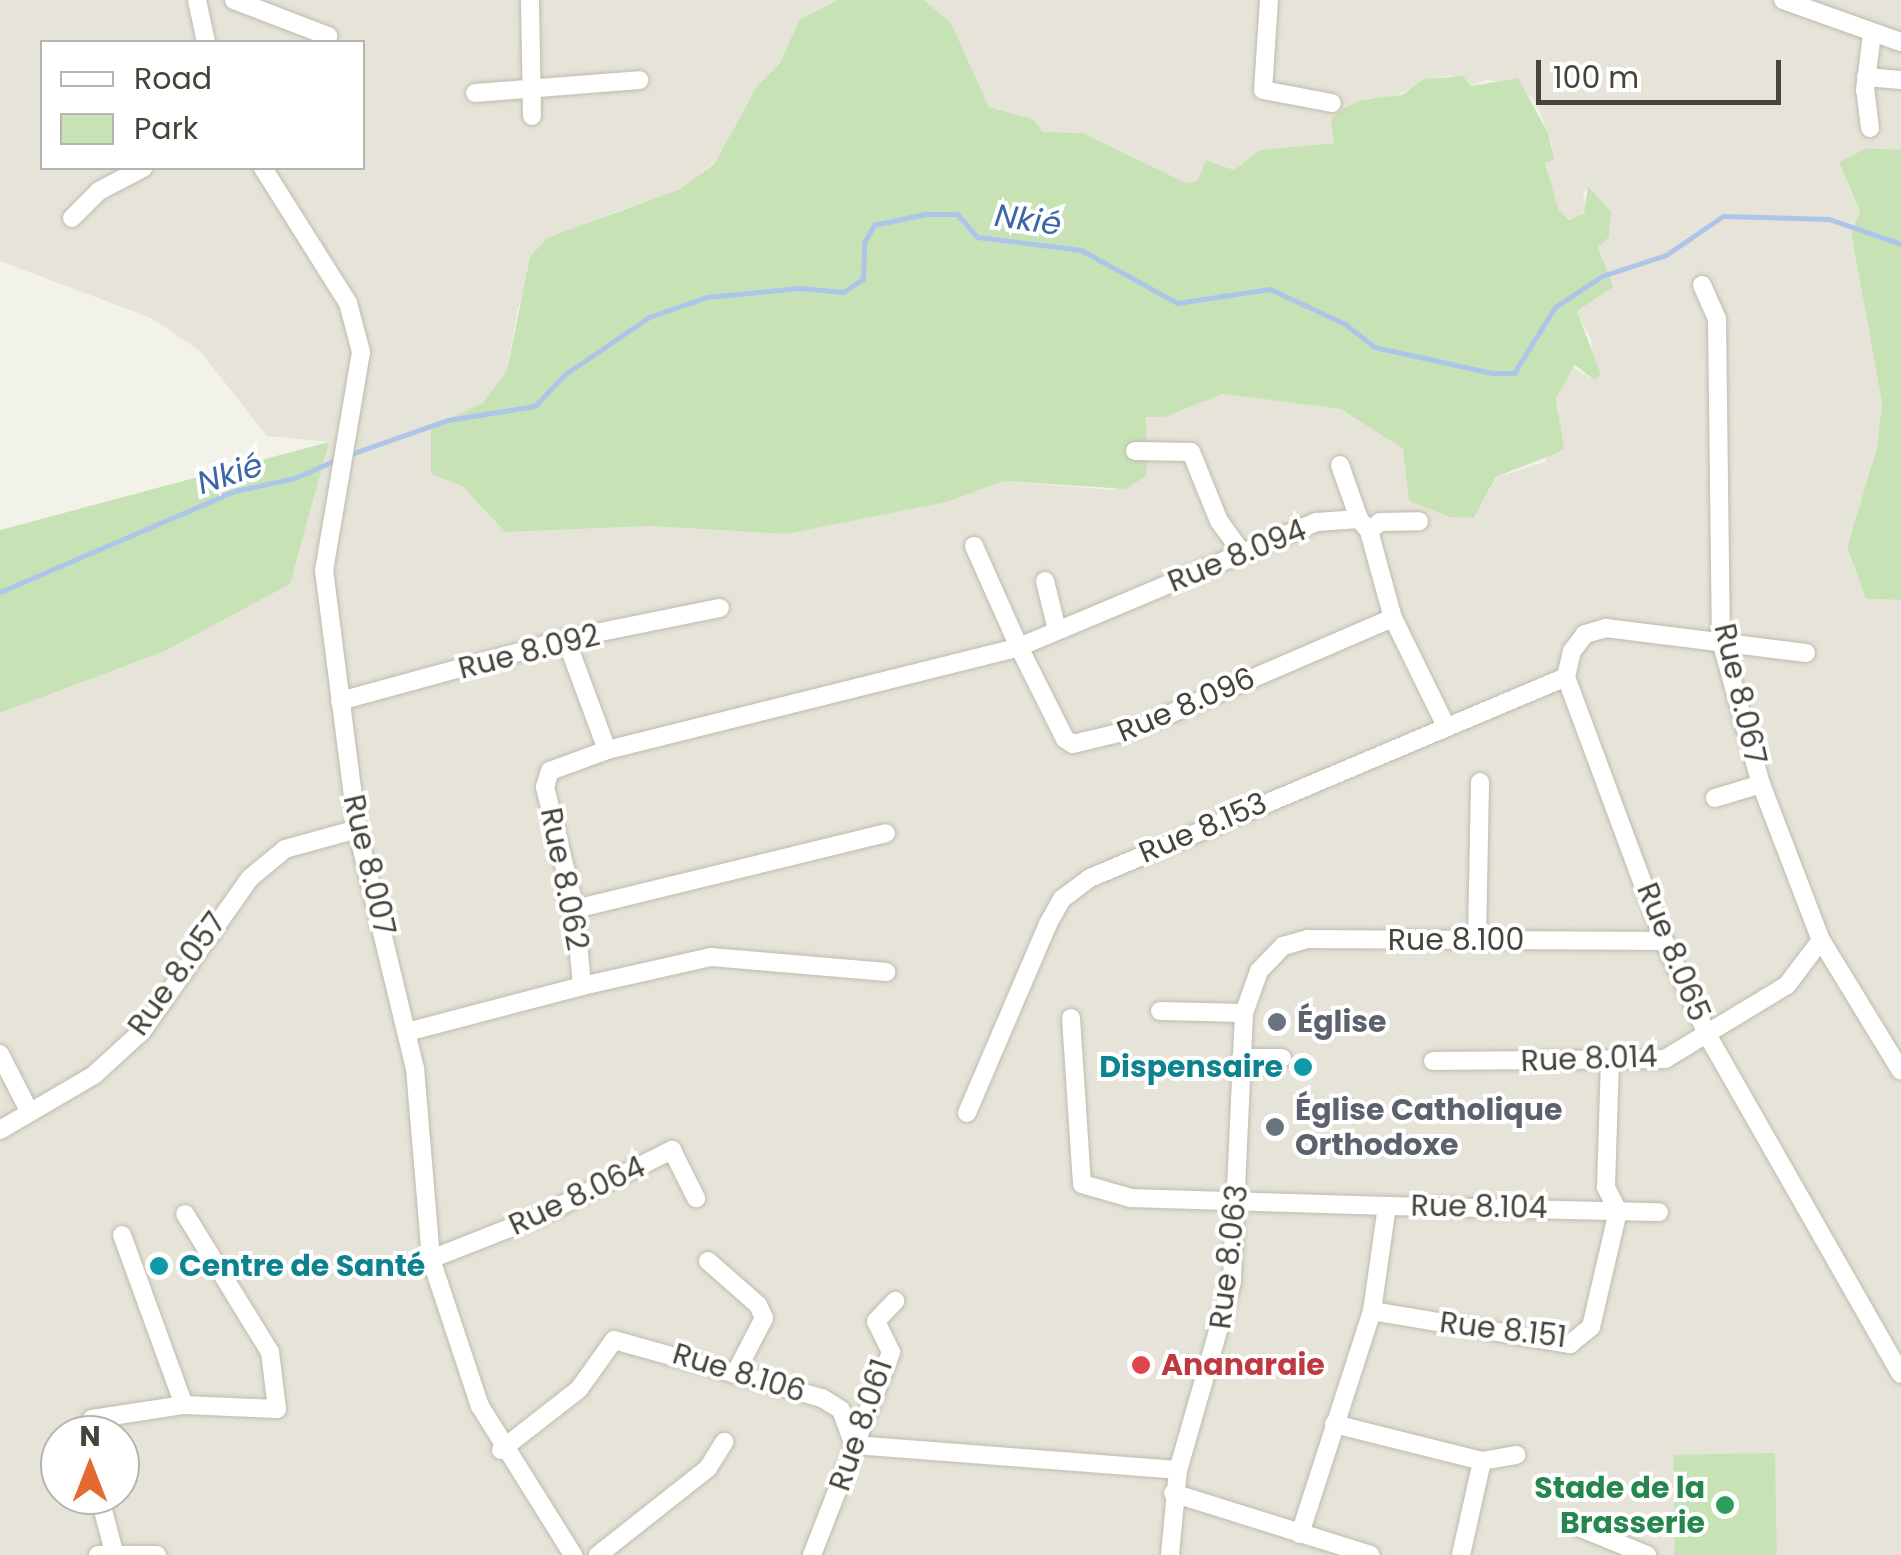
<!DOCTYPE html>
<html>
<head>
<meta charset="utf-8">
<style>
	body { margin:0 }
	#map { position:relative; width:1901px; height:1555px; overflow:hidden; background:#f3f2e9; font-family:Poppins,sans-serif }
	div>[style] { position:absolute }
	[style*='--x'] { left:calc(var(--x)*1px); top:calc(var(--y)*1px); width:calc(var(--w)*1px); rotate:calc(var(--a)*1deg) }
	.residential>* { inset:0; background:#e6e4d8 }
	.green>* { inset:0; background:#c7e3b6; transform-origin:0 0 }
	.stream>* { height:5px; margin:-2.5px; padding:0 2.5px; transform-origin:2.5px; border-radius:2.5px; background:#acc5e9 }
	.roads { filter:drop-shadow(0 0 2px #bdbbad) drop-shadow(0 0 2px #bdbbad) }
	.minor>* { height:18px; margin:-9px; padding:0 9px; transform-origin:9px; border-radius:9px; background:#fff }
	.dots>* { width:28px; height:28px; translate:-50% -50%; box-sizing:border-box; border:5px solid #fff; border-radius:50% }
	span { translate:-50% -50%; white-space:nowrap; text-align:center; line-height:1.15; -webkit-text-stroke:8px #fff; paint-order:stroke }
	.street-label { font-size:30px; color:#464338 }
	.worship-label { font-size:30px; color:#5b616d; font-weight:700 }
	.left { translate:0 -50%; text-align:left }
	.culture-label { font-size:30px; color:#0d838f; font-weight:700 }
	.right { translate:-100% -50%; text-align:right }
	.health-label { font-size:30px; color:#be3a42; font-weight:700 }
	.leisure-label { font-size:30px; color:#27864d; font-weight:700 }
	.water-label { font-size:32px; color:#3c66a7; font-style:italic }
	.legend { position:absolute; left:40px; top:40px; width:325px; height:130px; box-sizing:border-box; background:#fff; border:2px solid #b5b4af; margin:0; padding:12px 18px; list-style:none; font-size:30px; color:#464338 }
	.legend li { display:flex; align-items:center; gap:20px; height:50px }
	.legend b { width:50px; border:2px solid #b5b4af }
	.north { position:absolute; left:40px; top:1415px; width:100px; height:100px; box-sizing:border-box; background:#fff; border:2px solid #b5b4af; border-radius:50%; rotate:0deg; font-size:28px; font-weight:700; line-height:40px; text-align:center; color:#464338 }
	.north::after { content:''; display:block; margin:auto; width:35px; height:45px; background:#e46b2f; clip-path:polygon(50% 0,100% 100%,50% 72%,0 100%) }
	.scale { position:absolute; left:1536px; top:60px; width:245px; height:45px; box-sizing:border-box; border:5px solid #464338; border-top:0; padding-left:12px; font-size:30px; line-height:35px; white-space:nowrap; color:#464338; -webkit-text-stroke:8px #fff; paint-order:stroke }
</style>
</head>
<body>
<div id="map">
	<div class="residential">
		<i style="clip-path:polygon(evenodd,0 0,837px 0,799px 20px,780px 63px,757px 86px,714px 163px,680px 189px,601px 217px,518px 307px,507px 370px,432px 474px,462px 486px,505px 532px,650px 526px,784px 534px,947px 502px,1004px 481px,1114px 490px,1142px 456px,1146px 417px,1165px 417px,1223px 394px,1342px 409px,1403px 449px,1409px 487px,1474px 518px,1497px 477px,1545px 462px,1559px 410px,1556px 398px,1572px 367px,1594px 380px,1591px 339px,1576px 311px,1611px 283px,1598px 247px,1611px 225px,1591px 188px,1583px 192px,1586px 208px,1578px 217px,1566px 219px,1559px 210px,1545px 162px,1553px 146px,1534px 98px,1490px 79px,1470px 86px,1453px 75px,1433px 78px,1382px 102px,1369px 98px,1332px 120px,1334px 143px,1260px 150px,1234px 170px,1206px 160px,1197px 181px,1186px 183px,1083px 133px,1043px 132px,1033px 119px,989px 107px,951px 23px,924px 0,1901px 0,1901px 150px,1867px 148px,1839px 162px,1860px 213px,1851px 234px,1882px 403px,1877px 447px,1847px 547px,1866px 599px,1901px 600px,1901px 1555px,0 1555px,0 713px,165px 651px,329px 442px,267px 436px,200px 351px,151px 318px,0 261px,0 0,42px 42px,362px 42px,362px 168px,42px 168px,42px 42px,0 0,60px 1435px,120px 1435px,120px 1495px,60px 1495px,60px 1435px)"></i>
	</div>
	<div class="green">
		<i style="clip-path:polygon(837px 0,924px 0,951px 23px,989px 107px,1033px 119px,1043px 132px,1083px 133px,1186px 183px,1197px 181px,1206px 160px,1234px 170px,1260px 150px,1334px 143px,1331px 120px,1339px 111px,1361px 100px,1402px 95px,1424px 79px,1463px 76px,1471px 86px,1518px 78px,1549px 135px,1554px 160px,1545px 163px,1559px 210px,1569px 220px,1584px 213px,1588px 186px,1611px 212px,1609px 237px,1598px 247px,1613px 287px,1577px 311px,1601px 375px,1594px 380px,1575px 365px,1556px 398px,1564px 450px,1496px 477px,1474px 518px,1450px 517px,1409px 501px,1403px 449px,1341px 409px,1223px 394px,1165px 417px,1146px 417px,1147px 475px,1126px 489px,1004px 481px,947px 502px,785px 534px,650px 526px,505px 532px,462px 486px,431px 474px,431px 427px,483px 403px,507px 370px,530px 257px,547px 238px,680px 189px,714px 164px,757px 86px,780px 63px,799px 20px)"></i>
		<i style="clip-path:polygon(1867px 148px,1901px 150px,1901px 600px,1866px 599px,1847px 547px,1877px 447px,1882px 403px,1851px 233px,1860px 212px,1839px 162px)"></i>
		<i style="clip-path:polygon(329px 442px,290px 584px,165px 651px,0 713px,0 530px)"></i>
		<i style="left:1775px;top:1453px;width:102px;height:102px;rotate:89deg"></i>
	</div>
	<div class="stream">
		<i style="--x:348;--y:455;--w:106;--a:-19.3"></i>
		<i style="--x:448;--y:420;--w:88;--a:-9.1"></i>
		<i style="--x:535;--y:406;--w:42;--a:-46.9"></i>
		<i style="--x:564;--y:375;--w:103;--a:-34.3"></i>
		<i style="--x:649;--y:317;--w:61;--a:-19"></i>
		<i style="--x:707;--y:297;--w:92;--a:-5.6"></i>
		<i style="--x:799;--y:288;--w:44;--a:5.2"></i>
		<i style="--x:843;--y:292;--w:24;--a:-33"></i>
		<i style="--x:863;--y:279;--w:36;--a:-88"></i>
		<i style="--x:864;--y:243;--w:21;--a:-61"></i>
		<i style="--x:874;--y:225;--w:52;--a:-12.2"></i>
		<i style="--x:925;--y:214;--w:32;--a:0"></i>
		<i style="--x:957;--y:214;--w:30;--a:49"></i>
		<i style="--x:977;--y:237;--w:105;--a:7.1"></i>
		<i style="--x:1081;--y:250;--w:110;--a:28.9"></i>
		<i style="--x:1177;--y:303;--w:94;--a:-8.6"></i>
		<i style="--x:1270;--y:289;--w:83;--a:25"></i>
		<i style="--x:1345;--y:324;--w:37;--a:38"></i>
		<i style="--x:1374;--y:347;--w:121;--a:12.4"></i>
		<i style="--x:1492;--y:373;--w:22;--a:0"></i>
		<i style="--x:1514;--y:373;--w:78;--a:-58.2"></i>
		<i style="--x:1555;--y:307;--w:56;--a:-33.4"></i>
		<i style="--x:1602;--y:276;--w:67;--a:-18.2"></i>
		<i style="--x:1666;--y:255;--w:69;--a:-34.4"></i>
		<i style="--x:1723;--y:216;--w:106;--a:1.6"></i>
		<i style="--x:1829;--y:219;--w:76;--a:19.1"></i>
		<i style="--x:0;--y:592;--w:256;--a:-23.3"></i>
		<i style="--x:235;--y:491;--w:61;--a:-12.2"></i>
		<i style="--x:295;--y:478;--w:47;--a:-23.8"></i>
	</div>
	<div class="roads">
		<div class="minor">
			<i style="--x:197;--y:0;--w:43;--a:77.9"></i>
			<i style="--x:234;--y:0;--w:101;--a:21"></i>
			<i style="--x:530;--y:0;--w:116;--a:89"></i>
			<i style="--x:1269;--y:0;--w:90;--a:93.8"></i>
			<i style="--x:1263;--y:90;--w:70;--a:10.7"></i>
			<i style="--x:1783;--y:0;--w:125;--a:19.6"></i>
			<i style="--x:1866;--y:77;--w:35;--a:5"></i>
			<i style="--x:475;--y:93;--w:165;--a:-4.5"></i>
			<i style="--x:1870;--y:128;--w:38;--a:-97"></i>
			<i style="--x:1865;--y:90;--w:56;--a:-82.9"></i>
			<i style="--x:263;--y:168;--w:160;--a:57.8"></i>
			<i style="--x:348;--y:303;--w:51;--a:75.1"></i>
			<i style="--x:361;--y:352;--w:221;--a:99.6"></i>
			<i style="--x:324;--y:570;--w:261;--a:82.7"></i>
			<i style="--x:357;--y:829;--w:246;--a:76.4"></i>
			<i style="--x:415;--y:1068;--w:192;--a:85.2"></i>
			<i style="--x:431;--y:1259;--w:155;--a:71.6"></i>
			<i style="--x:480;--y:1406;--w:176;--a:58"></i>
			<i style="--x:72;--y:218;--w:38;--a:-45"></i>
			<i style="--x:99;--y:191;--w:50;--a:-27.6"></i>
			<i style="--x:1702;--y:285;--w:37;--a:66"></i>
			<i style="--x:1717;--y:319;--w:322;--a:89.3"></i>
			<i style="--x:1721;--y:641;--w:148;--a:74.4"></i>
			<i style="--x:1761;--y:784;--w:167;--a:69"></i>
			<i style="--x:1821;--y:940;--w:153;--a:58.6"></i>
			<i style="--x:1135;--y:451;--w:56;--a:1"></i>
			<i style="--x:1191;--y:452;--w:74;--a:67.9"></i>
			<i style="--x:1219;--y:521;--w:37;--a:54"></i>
			<i style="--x:1340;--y:465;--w:57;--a:70.6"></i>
			<i style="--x:1369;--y:531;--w:14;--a:-39"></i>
			<i style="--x:1380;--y:522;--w:39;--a:-1"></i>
			<i style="--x:974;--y:546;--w:111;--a:66"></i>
			<i style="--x:1019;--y:647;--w:103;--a:63.4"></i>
			<i style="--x:1065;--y:739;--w:9;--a:32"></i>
			<i style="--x:1073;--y:744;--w:64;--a:-13.6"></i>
			<i style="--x:1135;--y:729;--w:281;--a:-23.3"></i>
			<i style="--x:1393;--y:618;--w:118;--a:63.9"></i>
			<i style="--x:1045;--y:581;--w:50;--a:76.2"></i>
			<i style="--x:1806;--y:653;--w:202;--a:-172.9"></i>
			<i style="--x:1606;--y:628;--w:22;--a:164"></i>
			<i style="--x:1585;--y:634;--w:21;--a:127"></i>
			<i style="--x:1572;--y:651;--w:27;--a:103"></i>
			<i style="--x:1566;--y:677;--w:282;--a:69.6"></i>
			<i style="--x:1664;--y:941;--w:105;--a:65.1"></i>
			<i style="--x:1708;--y:1036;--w:389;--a:60.3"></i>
			<i style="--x:340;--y:701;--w:234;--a:-15.3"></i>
			<i style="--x:566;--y:639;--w:157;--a:-11.4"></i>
			<i style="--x:607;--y:750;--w:425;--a:-14"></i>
			<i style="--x:1019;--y:647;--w:323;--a:-22.8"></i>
			<i style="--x:1317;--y:522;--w:42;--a:-4.1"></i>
			<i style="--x:1359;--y:519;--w:16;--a:50"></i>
			<i style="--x:1369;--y:531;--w:90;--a:74.6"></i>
			<i style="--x:1715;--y:798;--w:48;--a:-16.9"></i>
			<i style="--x:575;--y:909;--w:320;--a:-13.7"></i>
			<i style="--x:1477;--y:940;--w:158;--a:-88.9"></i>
			<i style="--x:582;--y:986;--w:132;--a:-12.7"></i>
			<i style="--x:711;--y:957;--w:176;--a:4.9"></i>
			<i style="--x:1160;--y:1011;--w:84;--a:1.4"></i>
			<i style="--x:1244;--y:1013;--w:269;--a:92.6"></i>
			<i style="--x:1232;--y:1282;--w:196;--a:106"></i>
			<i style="--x:1178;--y:1470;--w:85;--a:95.4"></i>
			<i style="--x:1244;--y:1013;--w:45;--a:-70.3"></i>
			<i style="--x:1259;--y:971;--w:35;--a:-46"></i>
			<i style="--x:1283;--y:946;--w:26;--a:-16"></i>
			<i style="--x:1308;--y:939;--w:356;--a:0.3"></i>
			<i style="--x:1071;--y:1018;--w:166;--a:86.2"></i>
			<i style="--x:1082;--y:1184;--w:51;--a:15.9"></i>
			<i style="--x:1131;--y:1198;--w:256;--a:1.8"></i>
			<i style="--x:407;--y:1032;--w:181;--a:-14.7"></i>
			<i style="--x:582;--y:986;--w:77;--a:-95.2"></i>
			<i style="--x:575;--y:909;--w:126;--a:-103.8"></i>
			<i style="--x:545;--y:787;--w:17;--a:-73"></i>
			<i style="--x:550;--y:771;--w:61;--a:-20.2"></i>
			<i style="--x:607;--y:750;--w:118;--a:-110.3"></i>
			<i style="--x:0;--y:1054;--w:64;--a:63"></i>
			<i style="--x:1241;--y:1058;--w:41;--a:0"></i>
			<i style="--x:1433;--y:1061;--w:232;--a:-0.5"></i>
			<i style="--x:1665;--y:1059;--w:143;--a:-31.2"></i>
			<i style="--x:1787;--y:985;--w:56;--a:-52.9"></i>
			<i style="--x:967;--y:1113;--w:206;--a:-66.8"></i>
			<i style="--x:1048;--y:924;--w:29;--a:-61"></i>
			<i style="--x:1062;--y:899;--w:35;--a:-37"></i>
			<i style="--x:1090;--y:878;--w:517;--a:-22.89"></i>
			<i style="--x:0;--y:1130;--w:109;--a:-30.3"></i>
			<i style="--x:94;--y:1075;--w:65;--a:-42.5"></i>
			<i style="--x:142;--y:1031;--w:187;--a:-54.8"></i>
			<i style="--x:250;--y:878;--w:45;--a:-39.6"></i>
			<i style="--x:285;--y:849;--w:75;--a:-15.5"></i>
			<i style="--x:122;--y:1235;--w:181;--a:70"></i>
			<i style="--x:431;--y:1259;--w:117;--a:-21.5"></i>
			<i style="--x:540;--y:1216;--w:148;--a:-26.6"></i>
			<i style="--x:672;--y:1150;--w:54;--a:63.4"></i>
			<i style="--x:708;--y:1261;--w:67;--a:41.3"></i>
			<i style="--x:758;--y:1305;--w:14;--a:65"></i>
			<i style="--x:764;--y:1318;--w:63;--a:117.4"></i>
			<i style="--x:1372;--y:1311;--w:106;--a:-81.9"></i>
			<i style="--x:1387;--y:1206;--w:272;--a:1.3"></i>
			<i style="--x:1334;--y:1424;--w:153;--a:14"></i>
			<i style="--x:1482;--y:1461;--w:96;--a:102.6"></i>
			<i style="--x:83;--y:1435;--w:18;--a:-61"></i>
			<i style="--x:92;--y:1419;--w:93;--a:-8.7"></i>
			<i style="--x:184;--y:1405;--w:93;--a:2.5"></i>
			<i style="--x:277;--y:1409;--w:57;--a:-97"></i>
			<i style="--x:270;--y:1352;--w:162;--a:-121.6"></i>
			<i style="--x:501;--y:1450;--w:99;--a:-38"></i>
			<i style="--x:579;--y:1389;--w:60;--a:-54.5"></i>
			<i style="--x:614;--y:1340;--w:216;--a:15.6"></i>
			<i style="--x:822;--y:1398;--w:22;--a:32"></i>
			<i style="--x:841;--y:1410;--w:37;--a:70"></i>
			<i style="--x:854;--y:1445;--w:325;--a:4.4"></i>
			<i style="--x:1482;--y:1461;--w:35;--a:-10"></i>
			<i style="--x:1173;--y:1493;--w:207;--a:17.4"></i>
			<i style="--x:99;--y:1495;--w:59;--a:75.3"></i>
			<i style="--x:1576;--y:1526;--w:77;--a:22.2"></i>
			<i style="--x:1300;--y:1534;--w:234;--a:-72.1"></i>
			<i style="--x:1372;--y:1311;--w:201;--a:9.5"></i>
			<i style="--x:1570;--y:1344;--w:27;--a:-39"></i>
			<i style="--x:1591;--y:1327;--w:119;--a:-76.9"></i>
			<i style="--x:1618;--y:1211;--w:27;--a:-117"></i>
			<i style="--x:1606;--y:1187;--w:125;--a:-88.2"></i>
			<i style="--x:98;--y:1555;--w:59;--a:0"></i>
			<i style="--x:598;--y:1555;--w:140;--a:-38.3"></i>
			<i style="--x:708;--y:1468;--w:31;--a:-58"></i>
			<i style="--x:812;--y:1555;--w:218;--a:-68.7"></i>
			<i style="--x:891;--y:1352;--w:34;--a:-116"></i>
			<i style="--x:876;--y:1321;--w:28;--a:-46"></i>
		</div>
	</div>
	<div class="dots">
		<i style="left:1277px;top:1022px;background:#6b7280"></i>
		<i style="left:1303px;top:1067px;background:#0f9aa8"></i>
		<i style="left:1275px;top:1127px;background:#6b7280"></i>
		<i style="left:159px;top:1266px;background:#0f9aa8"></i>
		<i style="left:1141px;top:1365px;background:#e0444e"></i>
		<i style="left:1725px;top:1505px;background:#2e9e5b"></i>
	</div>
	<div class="street-label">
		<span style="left:1237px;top:556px;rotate:-22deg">Rue 8.094</span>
		<span style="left:529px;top:652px;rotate:-14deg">Rue 8.092</span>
		<span style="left:1740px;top:694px;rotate:77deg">Rue 8.067</span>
		<span style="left:1186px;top:705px;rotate:-23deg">Rue 8.096</span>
		<span style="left:1203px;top:828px;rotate:-23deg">Rue 8.153</span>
		<span style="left:369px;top:865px;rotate:77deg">Rue 8.007</span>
		<span style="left:564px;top:879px;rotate:79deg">Rue 8.062</span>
		<span style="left:1456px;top:940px">Rue 8.100</span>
		<span style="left:1673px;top:952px;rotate:68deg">Rue 8.065</span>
		<span style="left:177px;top:974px;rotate:-54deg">Rue 8.057</span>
		<span style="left:1589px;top:1059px;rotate:-2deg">Rue 8.014</span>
		<span style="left:577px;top:1196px;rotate:-25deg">Rue 8.064</span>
		<span style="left:1479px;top:1207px;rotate:1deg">Rue 8.104</span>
		<span style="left:1229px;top:1257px;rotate:-83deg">Rue 8.063</span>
		<span style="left:1503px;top:1330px;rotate:7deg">Rue 8.151</span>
		<span style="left:739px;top:1373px;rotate:17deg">Rue 8.106</span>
		<span style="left:861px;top:1425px;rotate:-71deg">Rue 8.061</span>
	</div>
	<div class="worship-label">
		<span class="left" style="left:1297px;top:1022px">Église</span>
		<span class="left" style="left:1295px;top:1127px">Église Catholique<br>Orthodoxe</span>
	</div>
	<div class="culture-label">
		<span class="right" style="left:1283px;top:1067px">Dispensaire</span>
		<span class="left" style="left:179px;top:1266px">Centre de Santé</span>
	</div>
	<div class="health-label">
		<span class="left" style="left:1161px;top:1365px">Ananaraie</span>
	</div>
	<div class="leisure-label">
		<span class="right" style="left:1705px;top:1505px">Stade de la<br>Brasserie</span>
	</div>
	<div class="water-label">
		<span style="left:1028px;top:220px;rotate:8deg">Nkié</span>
		<span style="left:230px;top:474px;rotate:-18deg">Nkié</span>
	</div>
	<ul class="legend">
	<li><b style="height:12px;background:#fff"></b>Road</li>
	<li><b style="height:28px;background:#c7e3b6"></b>Park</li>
	</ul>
	<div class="north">N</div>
	<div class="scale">100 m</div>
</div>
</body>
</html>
